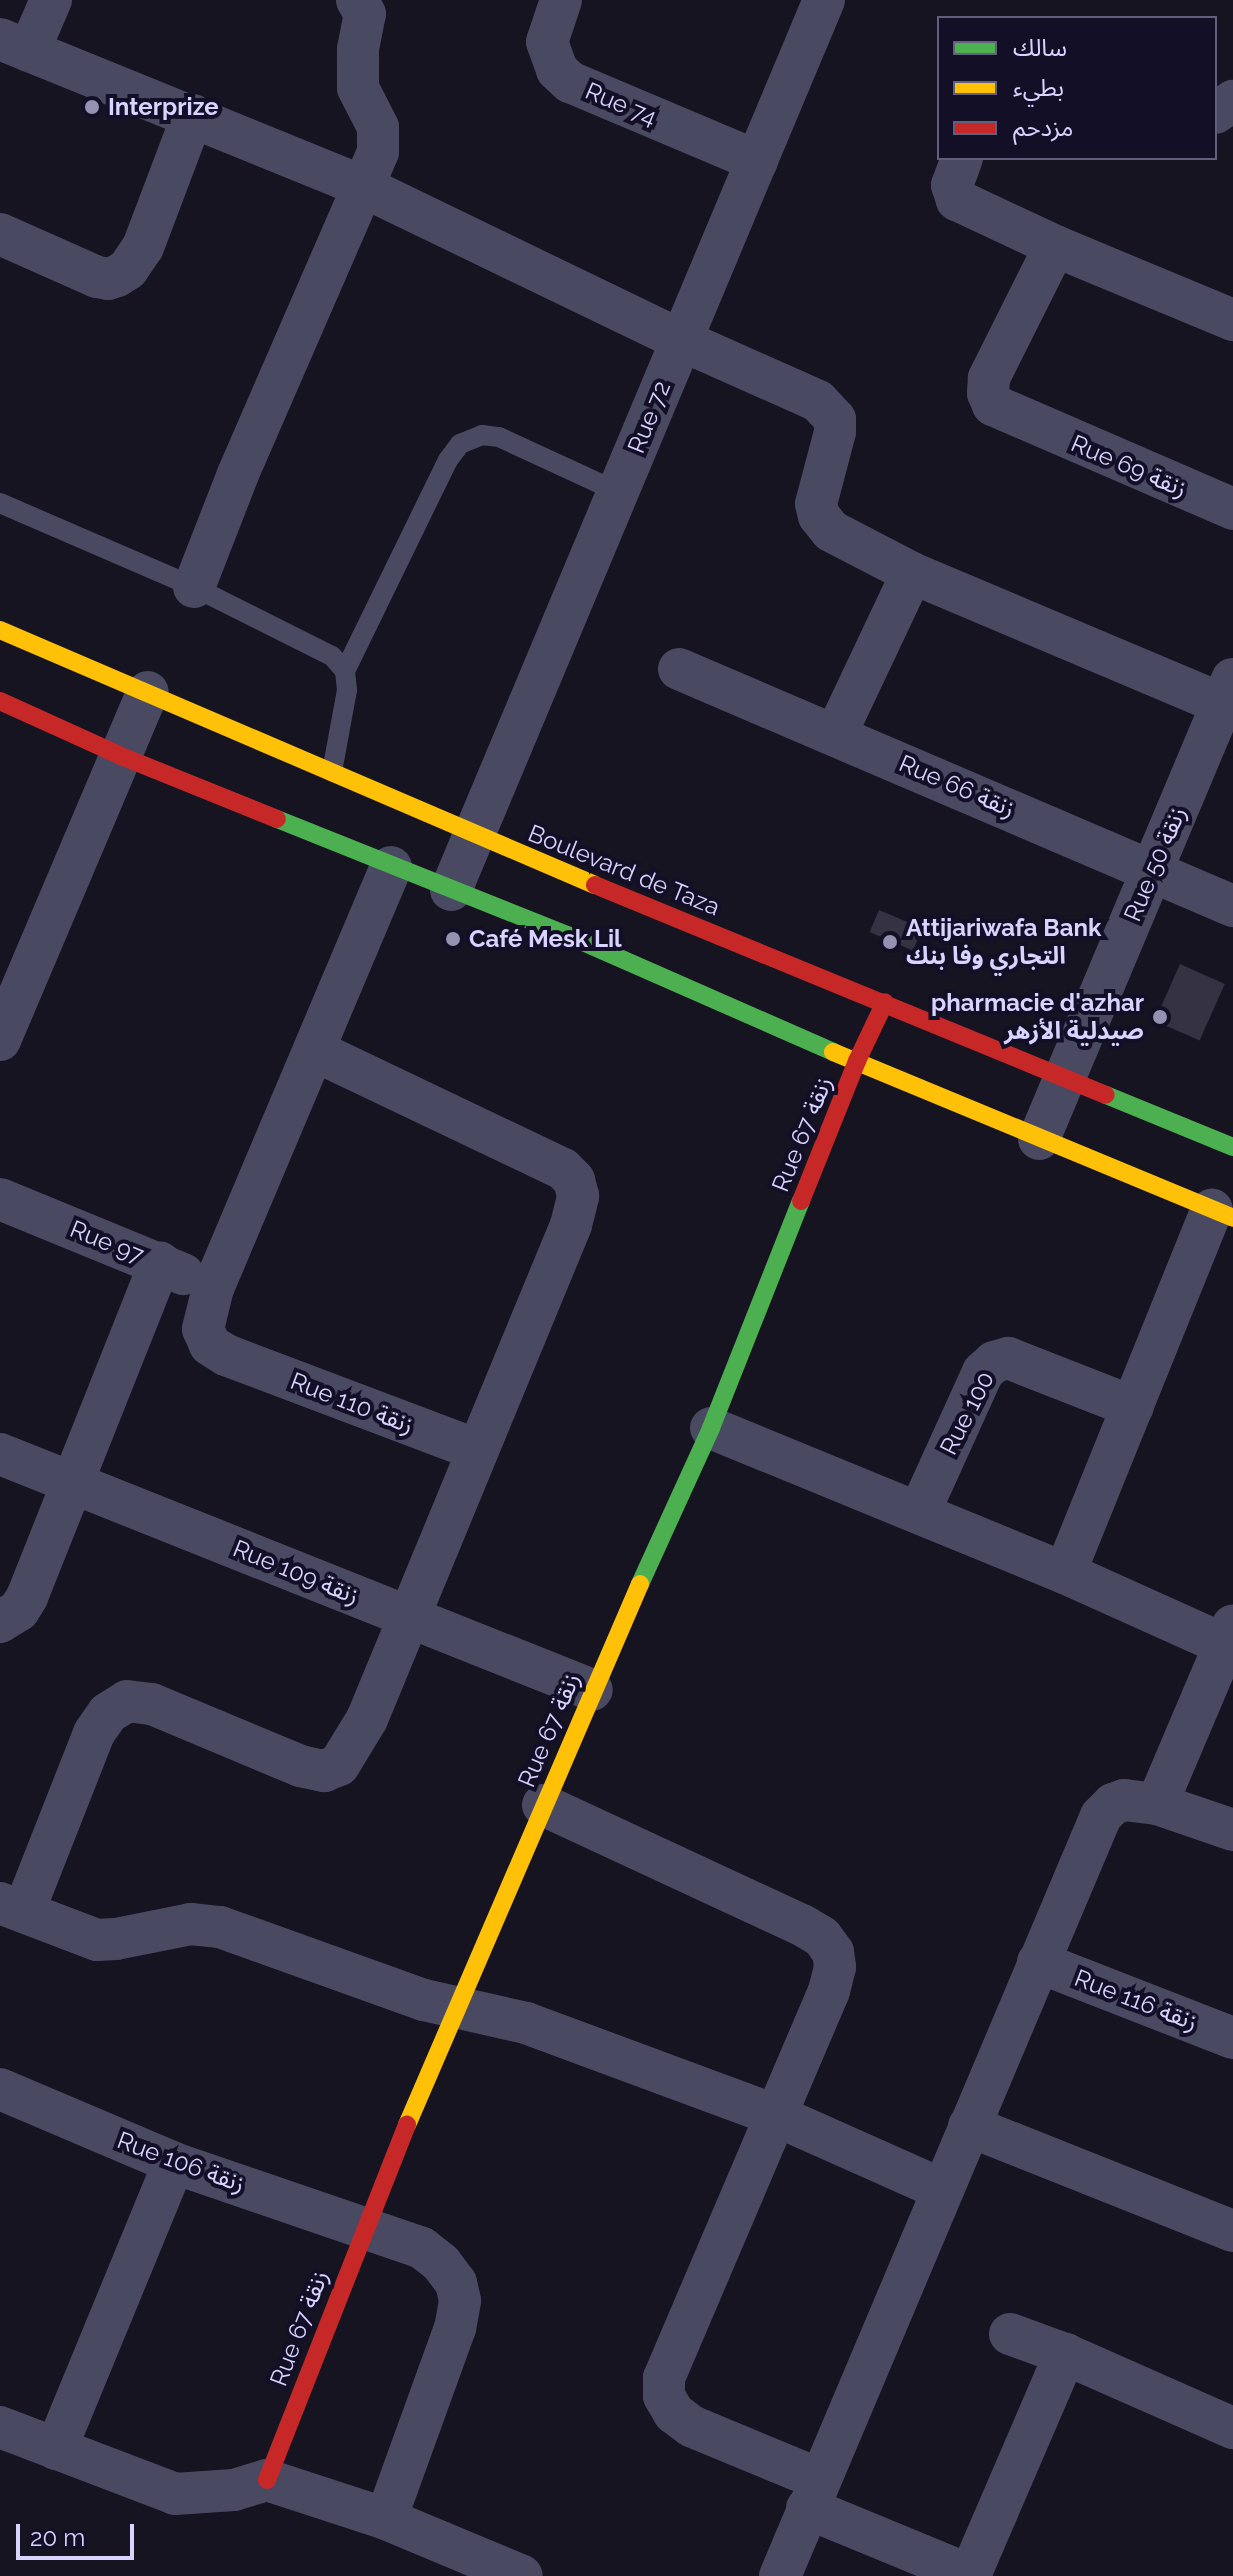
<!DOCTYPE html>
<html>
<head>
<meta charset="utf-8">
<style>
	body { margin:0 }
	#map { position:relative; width:1233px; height:2576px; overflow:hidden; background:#161421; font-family:Raleway,"Noto Sans Arabic",sans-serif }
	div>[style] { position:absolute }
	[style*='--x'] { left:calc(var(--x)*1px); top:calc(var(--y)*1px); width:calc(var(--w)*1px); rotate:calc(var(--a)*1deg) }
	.building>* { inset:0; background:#343243; transform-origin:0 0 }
	.lane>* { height:20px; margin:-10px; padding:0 10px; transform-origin:10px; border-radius:10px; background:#4a4962 }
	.street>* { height:42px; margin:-21px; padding:0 21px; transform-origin:21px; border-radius:21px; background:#4a4962 }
	.fast>* { height:18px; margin:-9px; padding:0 9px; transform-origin:9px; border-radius:9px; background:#4caf50 }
	.slow>* { height:18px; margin:-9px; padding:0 9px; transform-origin:9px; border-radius:9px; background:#ffc107 }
	.jam>* { height:18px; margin:-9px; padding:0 9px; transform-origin:9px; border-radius:9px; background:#c62828 }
	.dots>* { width:22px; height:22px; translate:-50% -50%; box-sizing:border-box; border:4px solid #130f26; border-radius:50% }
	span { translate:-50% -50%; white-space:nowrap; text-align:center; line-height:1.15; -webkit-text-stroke:8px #130f26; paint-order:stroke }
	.street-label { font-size:24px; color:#d9d4ff }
	.poi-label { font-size:24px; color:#d9d4ff; font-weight:700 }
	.left { translate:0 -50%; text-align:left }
	.right { translate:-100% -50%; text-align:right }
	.legend { position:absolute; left:937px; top:16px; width:280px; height:144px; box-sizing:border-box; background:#130f26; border:2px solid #625e7d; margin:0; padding:10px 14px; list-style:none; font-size:24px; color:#d9d4ff }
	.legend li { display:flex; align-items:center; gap:16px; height:40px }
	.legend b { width:40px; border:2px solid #625e7d }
	.scale { position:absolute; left:16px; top:2524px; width:118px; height:36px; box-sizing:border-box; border:4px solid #d9d4ff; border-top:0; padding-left:10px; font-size:24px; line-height:28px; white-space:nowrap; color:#d9d4ff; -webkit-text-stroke:6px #130f26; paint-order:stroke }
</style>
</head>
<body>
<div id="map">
	<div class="building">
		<i style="left:879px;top:910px;width:47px;height:24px;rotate:23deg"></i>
		<i style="left:1180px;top:964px;width:49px;height:62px;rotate:24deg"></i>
	</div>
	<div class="lane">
		<i style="--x:0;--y:503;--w:211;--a:23.4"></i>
		<i style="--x:194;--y:587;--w:154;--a:26.6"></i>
		<i style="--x:332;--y:656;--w:20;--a:49"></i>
		<i style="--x:345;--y:671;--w:19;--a:84"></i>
		<i style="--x:347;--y:690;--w:83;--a:100.4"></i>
		<i style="--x:345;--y:671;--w:235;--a:-64"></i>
		<i style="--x:448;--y:460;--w:20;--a:-53"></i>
		<i style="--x:460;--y:444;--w:24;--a:-22"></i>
		<i style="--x:482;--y:435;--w:17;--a:7"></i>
		<i style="--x:499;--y:437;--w:131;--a:24.8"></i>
	</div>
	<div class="street">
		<i style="--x:561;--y:0;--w:44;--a:108.4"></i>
		<i style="--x:547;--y:42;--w:30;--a:70"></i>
		<i style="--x:557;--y:70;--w:18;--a:43"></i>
		<i style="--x:570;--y:82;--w:203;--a:22.9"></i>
		<i style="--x:0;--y:39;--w:393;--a:22.1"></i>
		<i style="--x:364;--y:187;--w:352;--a:25.8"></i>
		<i style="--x:681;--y:340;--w:150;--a:24"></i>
		<i style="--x:818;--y:401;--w:25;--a:47"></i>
		<i style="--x:835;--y:419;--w:13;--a:90"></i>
		<i style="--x:835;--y:432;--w:74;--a:104.8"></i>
		<i style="--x:816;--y:504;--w:12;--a:76"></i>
		<i style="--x:819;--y:516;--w:19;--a:51"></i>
		<i style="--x:831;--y:531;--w:91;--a:27.4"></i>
		<i style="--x:912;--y:573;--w:337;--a:22.9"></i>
		<i style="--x:29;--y:51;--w:56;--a:-66.7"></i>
		<i style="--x:1215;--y:113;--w:22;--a:-34"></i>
		<i style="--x:962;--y:158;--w:29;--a:110"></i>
		<i style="--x:952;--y:185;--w:16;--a:72"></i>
		<i style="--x:957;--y:200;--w:108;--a:25.1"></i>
		<i style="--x:1055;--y:246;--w:193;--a:22.6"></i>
		<i style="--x:0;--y:234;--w:106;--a:23.9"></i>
		<i style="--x:97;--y:277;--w:11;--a:10"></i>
		<i style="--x:108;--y:279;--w:9;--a:-18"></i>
		<i style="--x:117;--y:276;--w:13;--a:-32"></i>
		<i style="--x:128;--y:269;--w:27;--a:-56"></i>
		<i style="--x:143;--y:247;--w:141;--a:-69.3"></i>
		<i style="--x:1055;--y:246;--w:148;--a:116.6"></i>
		<i style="--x:989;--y:378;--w:15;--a:94"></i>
		<i style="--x:988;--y:393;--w:13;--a:67"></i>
		<i style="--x:993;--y:405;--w:262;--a:23.4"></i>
		<i style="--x:194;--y:587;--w:121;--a:-68.7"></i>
		<i style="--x:238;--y:474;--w:351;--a:-66.5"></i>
		<i style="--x:378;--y:152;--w:25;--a:-90"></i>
		<i style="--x:378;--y:127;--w:44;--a:-117.1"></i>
		<i style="--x:358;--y:88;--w:39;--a:-90"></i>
		<i style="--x:358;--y:49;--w:36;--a:-79"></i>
		<i style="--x:365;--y:14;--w:16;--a:-120"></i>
		<i style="--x:679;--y:669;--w:603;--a:23.16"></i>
		<i style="--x:836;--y:734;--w:178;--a:-64.7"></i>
		<i style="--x:391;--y:867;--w:457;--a:112.9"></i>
		<i style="--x:213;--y:1288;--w:42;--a:103.7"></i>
		<i style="--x:203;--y:1329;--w:17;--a:66"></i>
		<i style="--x:210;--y:1345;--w:19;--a:32"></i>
		<i style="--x:226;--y:1355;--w:269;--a:20.7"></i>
		<i style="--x:451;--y:890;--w:965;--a:-67.26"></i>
		<i style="--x:0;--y:1040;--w:378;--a:-67"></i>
		<i style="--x:1039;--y:1139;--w:499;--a:-67.2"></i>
		<i style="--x:0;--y:1199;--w:198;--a:22.3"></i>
		<i style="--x:711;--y:1428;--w:383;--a:22.3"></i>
		<i style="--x:1065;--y:1573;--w:175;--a:24.2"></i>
		<i style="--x:0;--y:1454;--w:637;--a:21.73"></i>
		<i style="--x:919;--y:1513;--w:155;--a:-65.6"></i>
		<i style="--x:983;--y:1372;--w:15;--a:-42"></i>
		<i style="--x:994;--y:1362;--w:15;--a:-16"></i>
		<i style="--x:1008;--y:1358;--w:134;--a:21.4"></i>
		<i style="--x:1065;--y:1573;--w:392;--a:-68"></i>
		<i style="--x:0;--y:1622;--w:22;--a:-32"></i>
		<i style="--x:19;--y:1610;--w:15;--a:-58"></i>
		<i style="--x:27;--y:1597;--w:360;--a:-68.3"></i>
		<i style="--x:1157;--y:1804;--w:194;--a:-67"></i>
		<i style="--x:543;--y:1805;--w:285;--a:24.9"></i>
		<i style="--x:802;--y:1925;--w:23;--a:31"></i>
		<i style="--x:822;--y:1937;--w:19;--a:54"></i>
		<i style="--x:833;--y:1952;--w:15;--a:82"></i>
		<i style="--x:835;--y:1967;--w:25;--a:104"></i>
		<i style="--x:829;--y:1991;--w:421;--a:113.1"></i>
		<i style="--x:664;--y:2378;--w:18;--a:90"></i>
		<i style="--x:664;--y:2396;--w:20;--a:60"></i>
		<i style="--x:674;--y:2413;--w:21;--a:37"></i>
		<i style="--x:691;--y:2426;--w:139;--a:22.5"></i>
		<i style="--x:0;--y:1903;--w:104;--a:20.9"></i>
		<i style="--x:97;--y:1940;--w:19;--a:-3"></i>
		<i style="--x:116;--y:1939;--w:76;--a:-11.3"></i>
		<i style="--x:191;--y:1924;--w:29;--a:6"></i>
		<i style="--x:220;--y:1927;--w:217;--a:19.7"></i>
		<i style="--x:424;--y:2000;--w:105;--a:12.7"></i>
		<i style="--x:526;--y:2023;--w:268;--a:20.3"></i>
		<i style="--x:777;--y:2116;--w:180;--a:24"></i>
		<i style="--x:24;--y:1911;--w:191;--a:-68.5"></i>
		<i style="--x:94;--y:1733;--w:24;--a:-55"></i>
		<i style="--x:108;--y:1713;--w:22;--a:-32"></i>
		<i style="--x:127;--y:1701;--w:25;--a:7"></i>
		<i style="--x:152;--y:1704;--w:160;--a:22.7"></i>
		<i style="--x:300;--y:1766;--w:25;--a:12"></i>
		<i style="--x:324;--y:1771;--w:16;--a:-22"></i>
		<i style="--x:339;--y:1765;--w:54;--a:-58.7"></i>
		<i style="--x:367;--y:1719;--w:534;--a:-67.56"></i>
		<i style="--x:571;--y:1225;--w:30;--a:-76"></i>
		<i style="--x:578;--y:1196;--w:16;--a:-104"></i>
		<i style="--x:574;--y:1180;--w:16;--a:-135"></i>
		<i style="--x:563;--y:1169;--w:276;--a:-154.5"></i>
		<i style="--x:1038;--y:1962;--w:209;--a:21.3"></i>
		<i style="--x:0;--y:2089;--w:189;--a:23"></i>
		<i style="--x:174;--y:2163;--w:262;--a:18.9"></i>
		<i style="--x:422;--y:2248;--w:24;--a:38"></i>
		<i style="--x:441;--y:2263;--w:25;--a:53"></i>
		<i style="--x:456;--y:2283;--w:18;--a:77"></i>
		<i style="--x:460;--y:2301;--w:27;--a:100"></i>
		<i style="--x:455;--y:2328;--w:203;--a:109.9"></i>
		<i style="--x:969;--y:2126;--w:284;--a:21.7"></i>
		<i style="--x:1010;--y:2334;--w:59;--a:20"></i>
		<i style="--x:1065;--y:2354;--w:184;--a:23.8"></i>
		<i style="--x:0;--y:2427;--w:187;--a:20.9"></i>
		<i style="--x:175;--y:2494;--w:59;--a:-3.9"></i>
		<i style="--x:234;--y:2490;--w:34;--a:-17"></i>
		<i style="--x:267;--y:2480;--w:125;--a:18.1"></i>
		<i style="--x:386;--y:2519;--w:147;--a:22.7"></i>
		<i style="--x:56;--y:2449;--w:309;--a:-67.6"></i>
		<i style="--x:807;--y:2508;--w:178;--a:22.4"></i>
		<i style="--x:970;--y:2575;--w:241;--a:-66.7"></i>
		<i style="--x:780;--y:2576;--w:825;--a:-67.1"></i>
		<i style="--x:1101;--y:1816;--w:17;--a:-45"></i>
		<i style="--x:1113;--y:1804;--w:12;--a:-20"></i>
		<i style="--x:1124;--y:1800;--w:33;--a:7"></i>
		<i style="--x:1157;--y:1804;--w:80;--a:18.9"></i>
	</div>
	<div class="fast">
		<i style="--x:277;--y:819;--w:312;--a:21.8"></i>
		<i style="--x:567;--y:935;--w:291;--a:23.7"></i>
		<i style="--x:1106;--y:1095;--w:137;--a:22.3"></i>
		<i style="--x:640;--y:1584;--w:171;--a:-65.5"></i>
		<i style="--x:711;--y:1428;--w:244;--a:-68.4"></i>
	</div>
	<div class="slow">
		<i style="--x:0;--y:630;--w:647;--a:23.2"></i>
		<i style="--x:833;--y:1052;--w:433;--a:22.5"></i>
		<i style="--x:407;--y:2125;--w:589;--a:-66.7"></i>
	</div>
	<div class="jam">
		<i style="--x:0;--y:701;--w:133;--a:24.4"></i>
		<i style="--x:121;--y:756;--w:168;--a:22"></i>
		<i style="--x:595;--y:885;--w:552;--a:22.34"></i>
		<i style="--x:801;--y:1201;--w:151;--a:-68.2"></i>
		<i style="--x:857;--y:1061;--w:65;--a:-64.6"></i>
		<i style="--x:267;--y:2480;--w:382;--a:-68.5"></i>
	</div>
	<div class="dots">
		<i style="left:92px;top:107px;background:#9591b1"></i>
		<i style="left:453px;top:939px;background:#9591b1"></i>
		<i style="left:890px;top:942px;background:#9591b1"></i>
		<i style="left:1160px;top:1017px;background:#9591b1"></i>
	</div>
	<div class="street-label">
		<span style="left:621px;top:104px;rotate:23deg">Rue 74</span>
		<span style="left:649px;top:417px;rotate:-68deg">Rue 72</span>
		<span style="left:1129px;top:466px;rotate:23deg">Rue 69 زنقة</span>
		<span style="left:957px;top:786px;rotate:23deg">Rue 66 زنقة</span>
		<span style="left:1155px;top:864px;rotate:-67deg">Rue 50 زنقة</span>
		<span style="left:624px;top:870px;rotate:22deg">Boulevard de Taza</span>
		<span style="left:802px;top:1134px;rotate:-68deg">Rue 67 زنقة</span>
		<span style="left:107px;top:1242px;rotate:22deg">Rue 97</span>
		<span style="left:352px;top:1403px;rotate:21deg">Rue 110 زنقة</span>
		<span style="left:967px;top:1413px;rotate:-63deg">Rue 100</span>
		<span style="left:296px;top:1572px;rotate:22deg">Rue 109 زنقة</span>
		<span style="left:549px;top:1730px;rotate:-67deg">Rue 67 زنقة</span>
		<span style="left:1136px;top:2000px;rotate:21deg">Rue 116 زنقة</span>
		<span style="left:181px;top:2162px;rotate:20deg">Rue 106 زنقة</span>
		<span style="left:299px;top:2328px;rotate:-69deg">Rue 67 زنقة</span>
	</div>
	<div class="poi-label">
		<span class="left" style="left:108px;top:107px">Interprize</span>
		<span class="left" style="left:906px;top:942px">Attijariwafa Bank<br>التجاري وفا بنك</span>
		<span class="left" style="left:469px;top:939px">Café Mesk Lil</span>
		<span class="right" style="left:1144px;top:1017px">pharmacie d'azhar<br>صيدلية الأزهر</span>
	</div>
	<ul class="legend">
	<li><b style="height:10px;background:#4caf50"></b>سالك</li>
	<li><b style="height:10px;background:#ffc107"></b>بطيء</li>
	<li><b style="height:10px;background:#c62828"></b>مزدحم</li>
	</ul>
	<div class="scale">20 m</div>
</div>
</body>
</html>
